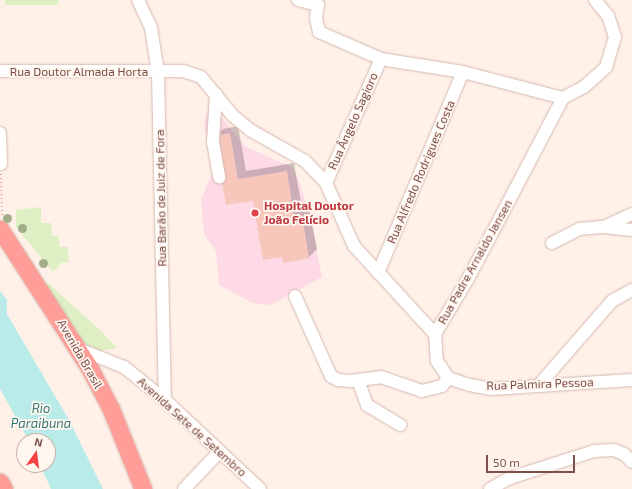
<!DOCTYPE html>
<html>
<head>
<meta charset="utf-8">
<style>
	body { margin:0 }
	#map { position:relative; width:632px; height:489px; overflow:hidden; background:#fff1e8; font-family:"Exo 2",sans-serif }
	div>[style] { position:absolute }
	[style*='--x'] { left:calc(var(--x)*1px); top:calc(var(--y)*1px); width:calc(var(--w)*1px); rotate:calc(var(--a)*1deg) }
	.medical>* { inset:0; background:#fedae6 }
	.green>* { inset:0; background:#deefc4; transform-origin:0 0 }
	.water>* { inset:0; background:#b9ebe8 }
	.shadow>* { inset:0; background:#0003 }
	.building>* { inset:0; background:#f7c7bc }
	.path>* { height:2px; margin-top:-1px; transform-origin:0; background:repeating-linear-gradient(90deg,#dda99e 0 1px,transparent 0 4px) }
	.roads { filter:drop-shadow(0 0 1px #d5b7ae) drop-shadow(0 0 1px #d5b7ae) }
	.minor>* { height:12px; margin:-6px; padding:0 6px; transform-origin:6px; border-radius:6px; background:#fff }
	.highway>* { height:17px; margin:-8.5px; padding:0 8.5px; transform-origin:8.5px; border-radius:8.5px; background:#ff9d98 }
	.trees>* { width:9px; height:9px; margin:-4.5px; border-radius:50%; background:#a3ae88 }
	.dots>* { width:11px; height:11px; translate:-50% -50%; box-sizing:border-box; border:2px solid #fff6f0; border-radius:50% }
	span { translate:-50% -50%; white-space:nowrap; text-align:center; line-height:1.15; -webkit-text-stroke:3.5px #fff6f0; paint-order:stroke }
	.street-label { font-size:12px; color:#7d4f48 }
	.health-label { font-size:12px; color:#be3a42; font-weight:700 }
	.left { translate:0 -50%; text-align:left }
	.water-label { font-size:13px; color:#367b78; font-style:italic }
	.north { position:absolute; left:16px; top:433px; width:40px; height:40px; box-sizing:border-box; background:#fff6f0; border:1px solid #cbb3ad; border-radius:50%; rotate:14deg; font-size:11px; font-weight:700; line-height:16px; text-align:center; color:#7d4f48 }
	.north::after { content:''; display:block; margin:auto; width:14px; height:18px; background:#f54140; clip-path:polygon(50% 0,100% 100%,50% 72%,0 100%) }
	.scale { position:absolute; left:486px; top:455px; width:89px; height:18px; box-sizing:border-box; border:2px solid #7d4f48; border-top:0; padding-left:5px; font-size:12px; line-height:14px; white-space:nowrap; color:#7d4f48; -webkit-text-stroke:3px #fff6f0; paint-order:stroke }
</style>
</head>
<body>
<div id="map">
	<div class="medical">
		<i style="clip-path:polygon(210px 103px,246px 147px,292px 167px,300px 184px,312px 226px,322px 277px,271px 305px,253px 303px,219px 285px,216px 251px,204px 234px,201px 200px,213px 171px,204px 123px)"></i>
	</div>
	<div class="green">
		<i style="left:5px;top:0;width:53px;height:5px"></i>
		<i style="clip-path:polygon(41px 207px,41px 223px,51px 223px,52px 236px,58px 236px,60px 247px,68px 247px,69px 262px,61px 263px,53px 272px,16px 227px,16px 210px)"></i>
		<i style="clip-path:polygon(48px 283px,101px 331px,117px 348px,100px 351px,80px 344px,43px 284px)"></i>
	</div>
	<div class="water">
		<i style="clip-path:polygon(0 291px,7px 300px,7px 314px,69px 420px,103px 489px,51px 489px,40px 465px,48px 465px,48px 441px,29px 441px,0 389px)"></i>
	</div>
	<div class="shadow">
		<i style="clip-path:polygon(238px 126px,246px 171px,294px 163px,302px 208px,309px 207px,317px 249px,309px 257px,283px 256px,253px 199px,227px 204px,216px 136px,223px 129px)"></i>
	</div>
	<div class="building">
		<i style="clip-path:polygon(230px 133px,238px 179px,287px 171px,294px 216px,302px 215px,309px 258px,283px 263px,282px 257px,263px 260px,253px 201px,226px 205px,214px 136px)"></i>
	</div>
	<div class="path">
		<i style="--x:1;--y:174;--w:42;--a:88.6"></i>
	</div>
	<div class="roads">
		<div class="minor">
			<i style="--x:138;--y:0;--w:31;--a:65"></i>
			<i style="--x:151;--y:28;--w:45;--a:81"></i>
			<i style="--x:158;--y:72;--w:328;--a:88.8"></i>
			<i style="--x:298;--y:0;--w:21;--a:14"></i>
			<i style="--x:318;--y:5;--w:13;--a:99"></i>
			<i style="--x:316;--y:18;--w:14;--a:78"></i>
			<i style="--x:319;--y:32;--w:68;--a:23.5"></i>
			<i style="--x:381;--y:59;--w:83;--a:9"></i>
			<i style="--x:463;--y:72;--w:103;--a:14.6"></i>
			<i style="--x:0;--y:71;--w:183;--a:0"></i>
			<i style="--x:183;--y:71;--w:19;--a:18"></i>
			<i style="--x:201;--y:77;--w:50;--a:50.6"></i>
			<i style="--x:233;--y:116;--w:22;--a:39"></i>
			<i style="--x:250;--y:130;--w:63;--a:29.4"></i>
			<i style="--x:305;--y:161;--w:30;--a:46"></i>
			<i style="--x:326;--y:183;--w:69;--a:66"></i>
			<i style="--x:354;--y:246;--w:120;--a:47.4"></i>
			<i style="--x:435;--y:334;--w:66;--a:-59.2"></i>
			<i style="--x:469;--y:277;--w:202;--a:-62.3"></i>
			<i style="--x:563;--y:98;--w:24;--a:-28"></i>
			<i style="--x:584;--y:87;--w:30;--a:-42"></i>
			<i style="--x:606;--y:67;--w:31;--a:-73"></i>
			<i style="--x:615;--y:37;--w:22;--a:-108"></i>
			<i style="--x:608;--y:16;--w:21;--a:-129"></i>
			<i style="--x:216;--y:94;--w:48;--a:93.6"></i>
			<i style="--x:213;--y:142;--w:36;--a:80"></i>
			<i style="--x:0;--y:133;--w:31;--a:88"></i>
			<i style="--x:326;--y:183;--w:136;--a:-66.1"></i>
			<i style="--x:604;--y:227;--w:28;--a:6"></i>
			<i style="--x:552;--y:243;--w:30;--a:-27"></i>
			<i style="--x:579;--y:229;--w:25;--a:-5"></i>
			<i style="--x:604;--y:227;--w:31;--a:-25"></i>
			<i style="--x:378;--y:273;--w:218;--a:-67.1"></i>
			<i style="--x:295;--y:296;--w:88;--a:65.8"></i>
			<i style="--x:331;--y:376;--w:8;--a:30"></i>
			<i style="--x:338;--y:380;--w:12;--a:5"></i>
			<i style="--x:350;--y:381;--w:31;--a:-7"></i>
			<i style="--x:381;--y:377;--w:43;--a:18.9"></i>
			<i style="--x:422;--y:391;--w:21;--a:-14"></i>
			<i style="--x:442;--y:386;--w:10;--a:-53"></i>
			<i style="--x:435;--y:334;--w:27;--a:86"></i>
			<i style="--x:437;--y:361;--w:20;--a:57"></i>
			<i style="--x:448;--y:378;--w:23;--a:18"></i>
			<i style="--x:470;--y:385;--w:21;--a:11"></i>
			<i style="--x:491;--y:389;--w:141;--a:-3.7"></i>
			<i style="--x:79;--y:349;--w:48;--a:21.8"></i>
			<i style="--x:124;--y:367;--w:53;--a:38.8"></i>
			<i style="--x:165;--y:400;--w:130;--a:43.1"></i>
			<i style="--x:358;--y:380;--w:27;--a:70"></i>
			<i style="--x:367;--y:405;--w:39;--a:31"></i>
			<i style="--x:539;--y:385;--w:111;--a:-49"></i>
			<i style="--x:612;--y:301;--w:23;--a:-29"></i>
			<i style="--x:184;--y:489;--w:52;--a:-46.5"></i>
			<i style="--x:490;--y:489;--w:23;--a:-29"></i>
			<i style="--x:510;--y:478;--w:88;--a:-17.8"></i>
			<i style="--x:594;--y:451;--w:20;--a:-3"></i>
			<i style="--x:614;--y:450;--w:11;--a:22"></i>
			<i style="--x:624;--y:454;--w:11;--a:45"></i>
		</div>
		<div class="highway">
			<i style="--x:0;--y:229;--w:164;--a:57.2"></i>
			<i style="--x:89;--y:367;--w:47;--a:62.4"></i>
			<i style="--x:111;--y:409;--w:86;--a:68.2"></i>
			<i style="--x:0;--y:482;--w:8;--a:60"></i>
		</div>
	</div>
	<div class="trees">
		<i style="left:7px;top:218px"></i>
		<i style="left:22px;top:228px"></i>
		<i style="left:43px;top:263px"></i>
	</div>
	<div class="dots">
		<i style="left:255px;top:213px;background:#e0444e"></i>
	</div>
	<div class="street-label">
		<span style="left:79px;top:72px">Rua Doutor Almada Horta</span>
		<span style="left:353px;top:121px;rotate:-66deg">Rua Ângelo Sagioro</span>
		<span style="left:421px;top:172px;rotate:-67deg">Rua Alfredo Rodrigues Costa</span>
		<span style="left:161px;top:198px;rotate:-91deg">Rua Barão de Juiz de Fora</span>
		<span style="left:475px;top:262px;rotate:-61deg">Rua Padre Arnaldo Jansen</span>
		<span style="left:80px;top:354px;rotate:60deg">Avenida Brasil</span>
		<span style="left:540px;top:384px;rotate:-2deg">Rua Palmira Pessoa</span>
		<span style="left:192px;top:427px;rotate:42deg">Avenida Sete de Setembro</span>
	</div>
	<div class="health-label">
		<span class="left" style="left:264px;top:213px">Hospital Doutor<br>João Felício</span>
	</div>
	<div class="water-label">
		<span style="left:41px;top:416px">Rio<br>Paraibuna</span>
	</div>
	<div class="north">N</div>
	<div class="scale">50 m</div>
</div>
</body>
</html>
